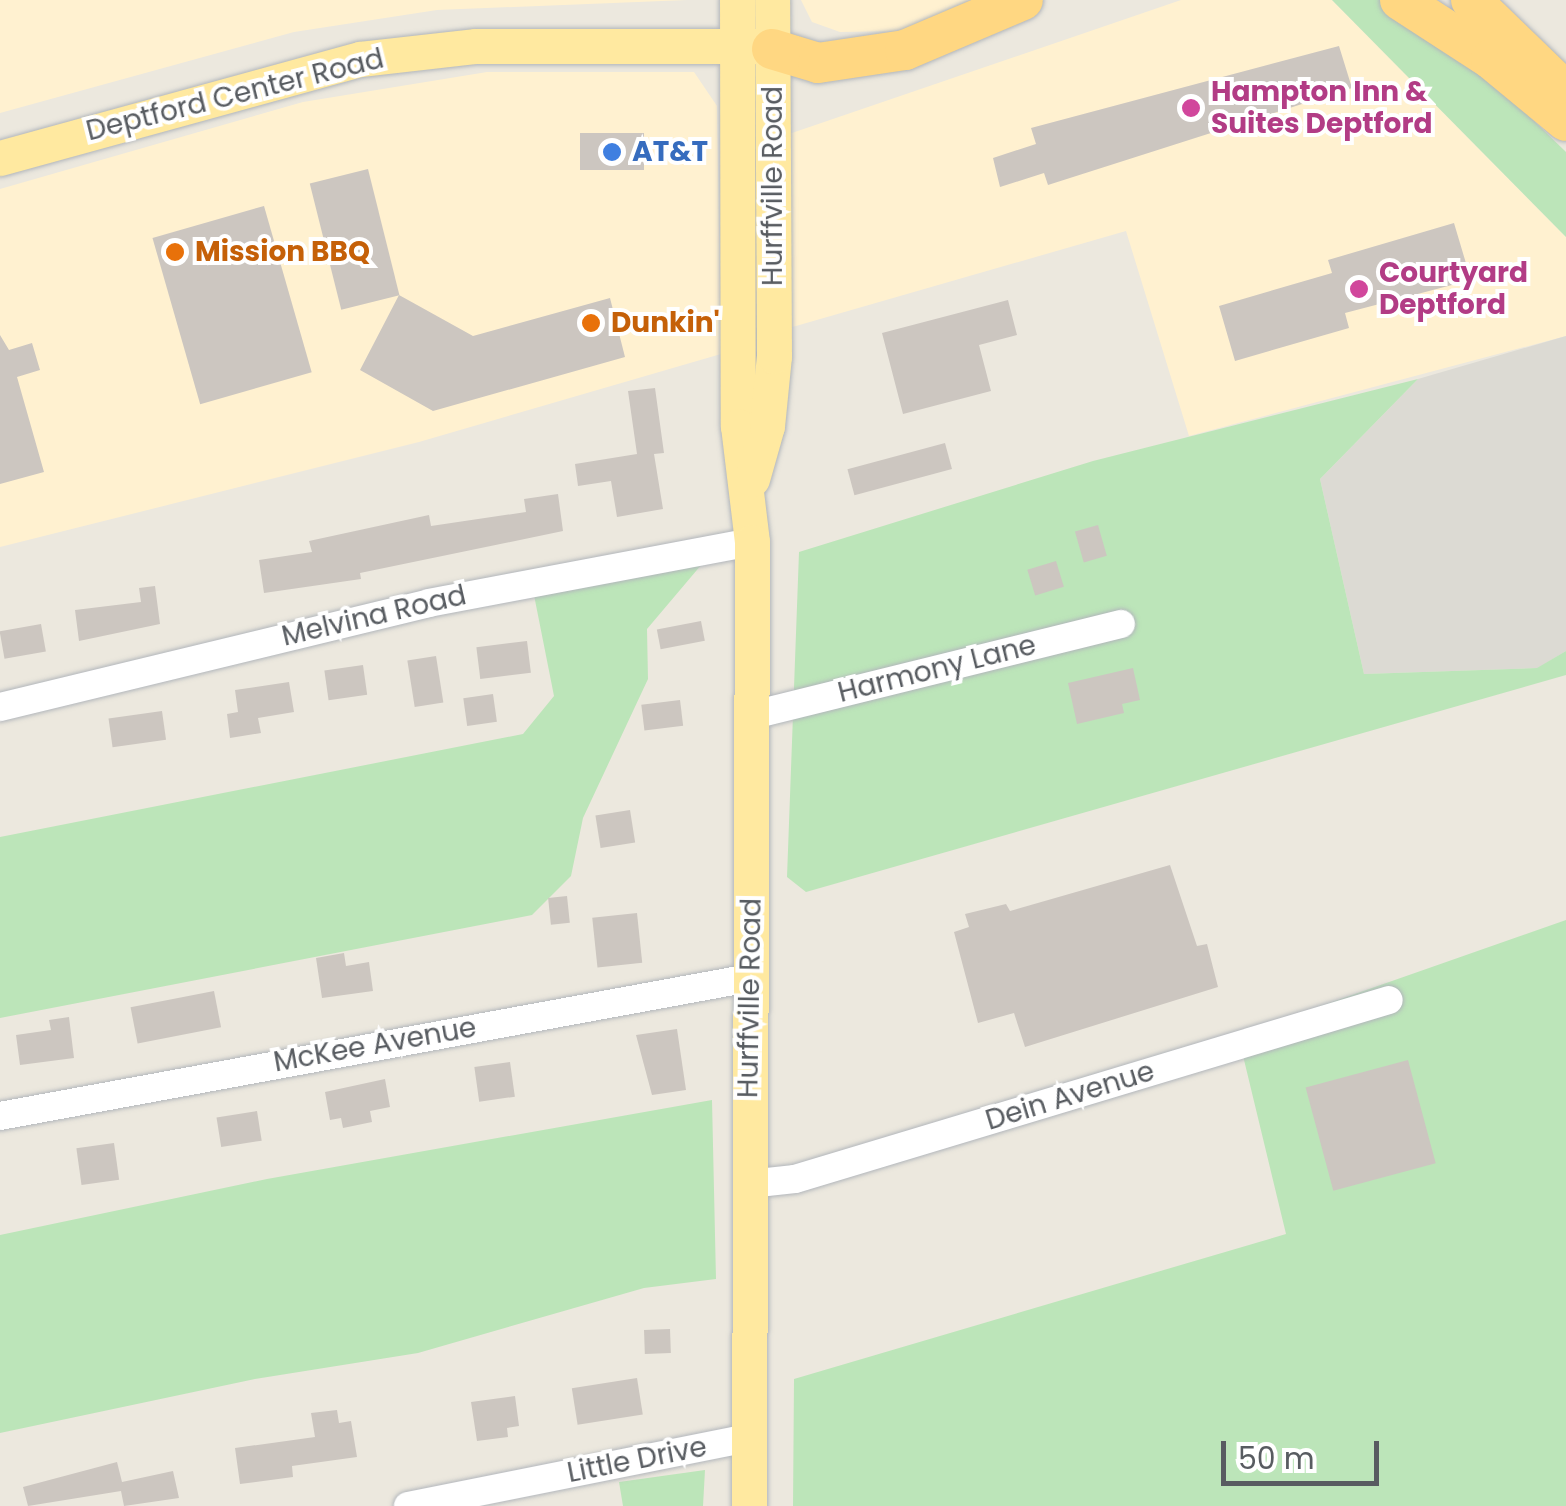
<!DOCTYPE html>
<html>
<head>
<meta charset="utf-8">
<style>
	body { margin:0 }
	#map { position:relative; width:1566px; height:1506px; overflow:hidden; background:#ece8de; font-family:Poppins,sans-serif }
	div>[style] { position:absolute }
	[style*='--x'] { left:calc(var(--x)*1px); top:calc(var(--y)*1px); width:calc(var(--w)*1px); rotate:calc(var(--a)*1deg) }
	.commercial>* { inset:0; background:#fff1d0 }
	.industrial>* { inset:0; background:#dcdad3 }
	.green>* { inset:0; background:#bce5b9 }
	.building>* { inset:0; background:#ccc6c0; transform-origin:0 0 }
	.roads { filter:drop-shadow(0 0 2px #b2b6bb) drop-shadow(0 0 2px #b2b6bb) }
	.minor>* { height:28px; margin:-14px; padding:0 14px; transform-origin:14px; border-radius:14px; background:#fff }
	.major>* { height:35px; margin:-17.5px; padding:0 17.5px; transform-origin:17.5px; border-radius:17.5px; background:#ffe9a0 }
	.highway>* { height:40px; margin:-20px; padding:0 20px; transform-origin:20px; border-radius:20px; background:#ffd782 }
	.dots>* { width:28px; height:28px; translate:-50% -50%; box-sizing:border-box; border:5px solid #fff; border-radius:50% }
	span { translate:-50% -50%; white-space:nowrap; text-align:center; line-height:1.15; -webkit-text-stroke:8px #fff; paint-order:stroke }
	.hotel-label { font-size:28px; color:#b23c85; font-weight:700 }
	.left { translate:0 -50%; text-align:left }
	.street-label { font-size:28px; color:#585c61 }
	.shop-label { font-size:28px; color:#366cbe; font-weight:700 }
	.food-label { font-size:28px; color:#c56008; font-weight:700 }
	.scale { position:absolute; left:1221px; top:1441px; width:158px; height:45px; box-sizing:border-box; border:5px solid #585c61; border-top:0; padding-left:12px; font-size:30px; line-height:35px; white-space:nowrap; color:#585c61; -webkit-text-stroke:8px #fff; paint-order:stroke }
</style>
</head>
<body>
<div id="map">
	<div class="commercial">
		<i style="clip-path:polygon(0 0,687px 0,437px 10px,294px 32px,0 113px)"></i>
		<i style="clip-path:polygon(801px 0,976px 0,900px 31px,840px 32px,812px 22px)"></i>
		<i style="clip-path:polygon(1181px 0,1332px 0,1566px 237px,1566px 336px,1189px 436px,1126px 231px,789px 328px,789px 134px)"></i>
		<i style="clip-path:polygon(487px 72px,694px 72px,717px 106px,721px 354px,419px 442px,0 547px,0 189px,303px 102px)"></i>
	</div>
	<div class="industrial">
		<i style="clip-path:polygon(1566px 336px,1566px 651px,1538px 668px,1364px 674px,1320px 479px,1418px 379px)"></i>
	</div>
	<div class="green">
		<i style="clip-path:polygon(1332px 0,1409px 0,1566px 152px,1566px 237px)"></i>
		<i style="clip-path:polygon(1418px 379px,1320px 479px,1364px 674px,1537px 668px,1566px 651px,1566px 675px,806px 892px,787px 877px,799px 552px,1093px 461px)"></i>
		<i style="clip-path:polygon(702px 564px,647px 629px,648px 679px,583px 818px,571px 876px,532px 915px,0 1018px,0 837px,523px 734px,554px 696px,531px 580px)"></i>
		<i style="clip-path:polygon(1566px 920px,1566px 1506px,793px 1506px,794px 1379px,1286px 1234px,1238px 1035px)"></i>
		<i style="clip-path:polygon(712px 1100px,716px 1279px,644px 1288px,418px 1353px,255px 1379px,0 1433px,0 1235px,267px 1179px)"></i>
		<i style="clip-path:polygon(705px 1470px,703px 1506px,623px 1506px,619px 1482px)"></i>
	</div>
	<div class="building">
		<i style="clip-path:polygon(1339px 46px,1352px 88px,1048px 185px,1044px 173px,1000px 187px,993px 158px,1036px 144px,1031px 128px)"></i>
		<i style="left:580px;top:133px;width:64px;height:37px"></i>
		<i style="left:368px;top:169px;width:130px;height:60px;rotate:76deg"></i>
		<i style="left:264px;top:206px;width:173px;height:116px;rotate:74deg"></i>
		<i style="clip-path:polygon(1454px 223px,1471px 280px,1345px 313px,1349px 328px,1235px 361px,1219px 306px,1332px 273px,1328px 260px)"></i>
		<i style="clip-path:polygon(399px 295px,473px 336px,610px 298px,625px 357px,433px 411px,360px 370px)"></i>
		<i style="clip-path:polygon(1008px 300px,1017px 335px,979px 345px,991px 391px,903px 414px,882px 333px)"></i>
		<i style="clip-path:polygon(0 335px,9px 350px,32px 343px,40px 370px,17px 377px,44px 472px,0 484px)"></i>
		<i style="clip-path:polygon(655px 388px,664px 453px,654px 454px,663px 509px,617px 517px,611px 481px,578px 486px,575px 464px,637px 454px,628px 391px)"></i>
		<i style="left:945px;top:443px;width:27px;height:101px;rotate:75deg"></i>
		<i style="clip-path:polygon(558px 494px,563px 531px,360px 573px,361px 579px,264px 593px,259px 560px,312px 552px,309px 541px,429px 515px,431px 526px,526px 512px,524px 499px)"></i>
		<i style="left:1098px;top:525px;width:32px;height:24px;rotate:74deg"></i>
		<i style="left:1056px;top:561px;width:27px;height:30px;rotate:73deg"></i>
		<i style="clip-path:polygon(155px 586px,160px 624px,79px 641px,75px 610px,141px 602px,139px 588px)"></i>
		<i style="left:701px;top:621px;width:20px;height:45px;rotate:79deg"></i>
		<i style="left:41px;top:624px;width:28px;height:42px;rotate:80deg"></i>
		<i style="left:527px;top:641px;width:32px;height:51px;rotate:83deg"></i>
		<i style="left:436px;top:656px;width:47px;height:29px;rotate:81deg"></i>
		<i style="left:363px;top:665px;width:30px;height:39px;rotate:82deg"></i>
		<i style="clip-path:polygon(1133px 668px,1140px 700px,1122px 704px,1124px 713px,1077px 724px,1068px 683px)"></i>
		<i style="clip-path:polygon(289px 682px,294px 712px,258px 718px,261px 733px,230px 738px,227px 714px,238px 712px,235px 690px)"></i>
		<i style="left:493px;top:694px;width:28px;height:30px;rotate:82deg"></i>
		<i style="left:680px;top:700px;width:26px;height:39px;rotate:83deg"></i>
		<i style="left:162px;top:711px;width:29px;height:54px;rotate:82deg"></i>
		<i style="left:630px;top:810px;width:33px;height:35px;rotate:81deg"></i>
		<i style="clip-path:polygon(1170px 865px,1197px 946px,1207px 944px,1218px 987px,1025px 1047px,1014px 1013px,978px 1023px,954px 932px,969px 927px,965px 914px,1006px 904px,1010px 911px)"></i>
		<i style="left:567px;top:896px;width:27px;height:19px;rotate:84deg"></i>
		<i style="left:637px;top:913px;width:50px;height:45px;rotate:84deg"></i>
		<i style="clip-path:polygon(344px 953px,346px 966px,369px 962px,373px 991px,322px 998px,316px 958px)"></i>
		<i style="left:214px;top:991px;width:37px;height:85px;rotate:79deg"></i>
		<i style="clip-path:polygon(69px 1017px,74px 1058px,20px 1065px,16px 1035px,51px 1030px,49px 1020px)"></i>
		<i style="clip-path:polygon(677px 1029px,686px 1090px,652px 1095px,636px 1035px)"></i>
		<i style="left:1408px;top:1060px;width:107px;height:106px;rotate:75deg"></i>
		<i style="left:510px;top:1062px;width:35px;height:36px;rotate:82deg"></i>
		<i style="clip-path:polygon(385px 1079px,390px 1107px,370px 1111px,372px 1122px,343px 1128px,341px 1118px,330px 1120px,325px 1092px)"></i>
		<i style="left:257px;top:1111px;width:30px;height:41px;rotate:81deg"></i>
		<i style="left:114px;top:1143px;width:37px;height:38px;rotate:82deg"></i>
		<i style="left:670px;top:1329px;width:24px;height:26px;rotate:88deg"></i>
		<i style="left:637px;top:1378px;width:37px;height:66px;rotate:81deg"></i>
		<i style="clip-path:polygon(515px 1396px,519px 1426px,507px 1428px,508px 1437px,477px 1441px,471px 1402px)"></i>
		<i style="clip-path:polygon(337px 1410px,339px 1423px,351px 1421px,357px 1457px,292px 1466px,293px 1477px,240px 1484px,235px 1448px,315px 1437px,311px 1413px)"></i>
		<i style="clip-path:polygon(117px 1462px,122px 1482px,173px 1471px,179px 1498px,124px 1506px,121px 1491px,28px 1506px,23px 1487px)"></i>
	</div>
	<div class="roads">
		<div class="minor">
			<i style="--x:0;--y:707;--w:441;--a:-13.6"></i>
			<i style="--x:429;--y:603;--w:329;--a:-10.7"></i>
			<i style="--x:753;--y:715;--w:379;--a:-13.9"></i>
			<i style="--x:0;--y:1116;--w:763;--a:-10.43"></i>
			<i style="--x:749;--y:1184;--w:46;--a:-6.2"></i>
			<i style="--x:795;--y:1179;--w:620;--a:-16.77"></i>
			<i style="--x:408;--y:1506;--w:348;--a:-11.3"></i>
		</div>
		<div class="major">
			<i style="--x:737;--y:0;--w:426;--a:89.9"></i>
			<i style="--x:738;--y:426;--w:117;--a:83.1"></i>
			<i style="--x:752;--y:542;--w:964;--a:90.18"></i>
			<i style="--x:0;--y:158;--w:373;--a:-15.4"></i>
			<i style="--x:360;--y:59;--w:117;--a:-6.4"></i>
			<i style="--x:476;--y:46;--w:281;--a:0"></i>
			<i style="--x:752;--y:479;--w:55;--a:-74.2"></i>
			<i style="--x:767;--y:426;--w:70;--a:-84.3"></i>
			<i style="--x:774;--y:356;--w:356;--a:-90.3"></i>
		</div>
		<div class="highway">
			<i style="--x:1400;--y:0;--w:108;--a:33"></i>
			<i style="--x:1491;--y:59;--w:97;--a:39.6"></i>
			<i style="--x:1471;--y:0;--w:121;--a:44"></i>
			<i style="--x:772;--y:49;--w:48;--a:16.9"></i>
			<i style="--x:818;--y:63;--w:88;--a:-8.5"></i>
			<i style="--x:905;--y:50;--w:128;--a:-23"></i>
		</div>
	</div>
	<div class="dots">
		<i style="left:1191px;top:108px;background:#d1479c"></i>
		<i style="left:612px;top:152px;background:#3f7fe0"></i>
		<i style="left:175px;top:252px;background:#e8710a"></i>
		<i style="left:1359px;top:289px;background:#d1479c"></i>
		<i style="left:591px;top:323px;background:#e8710a"></i>
	</div>
	<div class="hotel-label">
		<span class="left" style="left:1211px;top:108px">Hampton Inn &amp;<br>Suites Deptford</span>
		<span class="left" style="left:1379px;top:289px">Courtyard<br>Deptford</span>
	</div>
	<div class="street-label">
		<span style="left:235px;top:95px;rotate:-14deg">Deptford Center Road</span>
		<span style="left:773px;top:186px;rotate:-90deg">Hurffville Road</span>
		<span style="left:374px;top:616px;rotate:-13deg">Melvina Road</span>
		<span style="left:937px;top:669px;rotate:-14deg">Harmony Lane</span>
		<span style="left:750px;top:998px;rotate:-89deg">Hurffville Road</span>
		<span style="left:375px;top:1045px;rotate:-10deg">McKee Avenue</span>
		<span style="left:1070px;top:1096px;rotate:-17deg">Dein Avenue</span>
		<span style="left:637px;top:1460px;rotate:-11deg">Little Drive</span>
	</div>
	<div class="shop-label">
		<span class="left" style="left:632px;top:152px">AT&amp;T</span>
	</div>
	<div class="food-label">
		<span class="left" style="left:195px;top:252px">Mission BBQ</span>
		<span class="left" style="left:611px;top:323px">Dunkin'</span>
	</div>
	<div class="scale">50 m</div>
</div>
</body>
</html>
